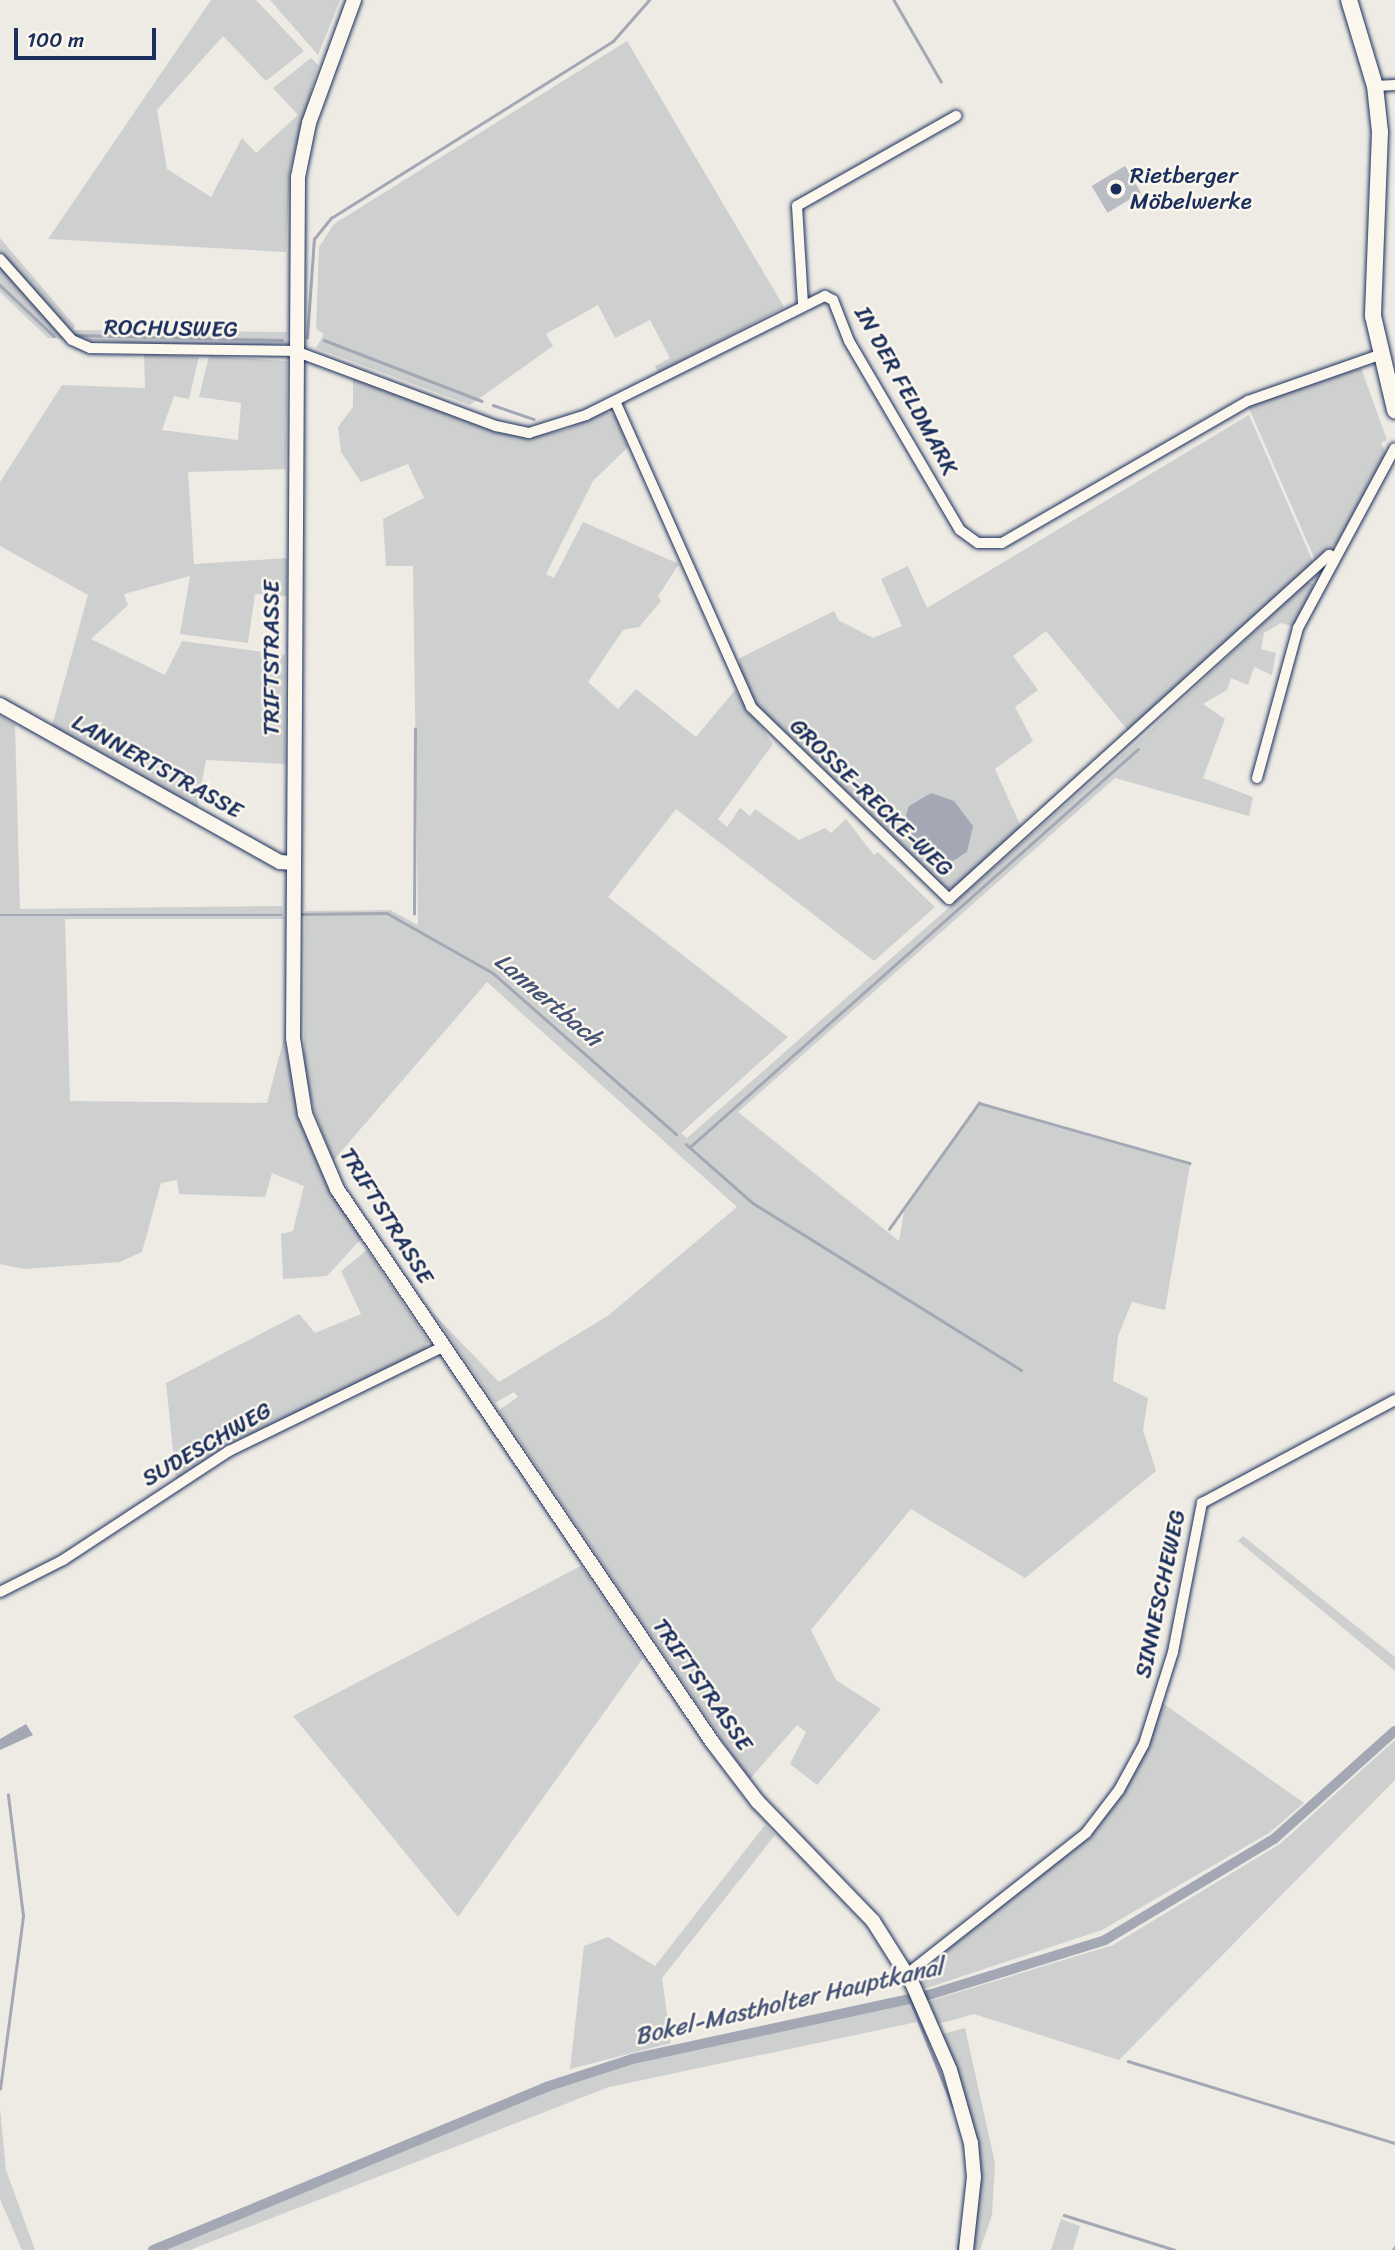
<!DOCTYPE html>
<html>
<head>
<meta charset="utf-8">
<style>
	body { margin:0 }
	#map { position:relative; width:1395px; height:2250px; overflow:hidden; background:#eeebe4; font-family:Sriracha,sans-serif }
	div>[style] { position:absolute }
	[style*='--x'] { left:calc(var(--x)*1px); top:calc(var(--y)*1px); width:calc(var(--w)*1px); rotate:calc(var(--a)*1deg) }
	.green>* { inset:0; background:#cecfcf }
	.water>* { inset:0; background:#a3a8b4 }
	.stream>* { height:2.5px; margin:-1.25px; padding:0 1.25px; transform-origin:1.25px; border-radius:1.25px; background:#a3a8b4 }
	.canal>* { height:10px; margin:-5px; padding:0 5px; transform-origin:5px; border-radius:5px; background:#a3a8b4 }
	.building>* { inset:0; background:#b9bcc3; transform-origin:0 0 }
	.roads { filter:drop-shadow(0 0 2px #1b2f5e) drop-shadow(0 0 2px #1b2f5e) }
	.minor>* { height:10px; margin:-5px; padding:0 5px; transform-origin:5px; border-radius:5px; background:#fbf7ec }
	.tertiary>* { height:14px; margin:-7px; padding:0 7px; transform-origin:7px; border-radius:7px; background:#fbf7ec }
	.secondary>* { height:16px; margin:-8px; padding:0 8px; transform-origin:8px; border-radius:8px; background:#fbf7ec }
	.dots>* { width:19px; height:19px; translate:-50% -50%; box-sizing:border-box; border:4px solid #fbf7ec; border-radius:50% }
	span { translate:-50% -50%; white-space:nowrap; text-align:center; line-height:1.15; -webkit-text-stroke:5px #fbf7ec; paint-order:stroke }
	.poi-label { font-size:23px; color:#1b2f5e }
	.left { translate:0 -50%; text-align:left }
	.street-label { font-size:23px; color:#1b2f5e }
	.water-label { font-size:24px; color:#445378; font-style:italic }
	.scale { position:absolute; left:14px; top:28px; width:142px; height:32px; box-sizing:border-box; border:4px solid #1b2f5e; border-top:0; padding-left:9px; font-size:21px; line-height:24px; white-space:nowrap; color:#1b2f5e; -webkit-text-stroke:5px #fbf7ec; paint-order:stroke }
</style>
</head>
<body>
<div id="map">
	<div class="green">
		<i style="clip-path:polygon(211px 0,256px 0,304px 51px,266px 81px,223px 36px,157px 110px,167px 169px,211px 197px,242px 138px,256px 153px,298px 115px,273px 88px,311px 58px,318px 65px,290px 169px,286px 252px,48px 239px)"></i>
		<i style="clip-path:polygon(270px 0,340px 0,318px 55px)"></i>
		<i style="clip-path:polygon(627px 41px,784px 307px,658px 373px,655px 366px,670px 358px,650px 320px,615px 338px,598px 305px,546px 334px,553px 346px,470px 405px,316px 348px,324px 334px,316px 329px,319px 247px,334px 224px)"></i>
		<i style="clip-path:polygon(0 238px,75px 326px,73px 330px,287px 332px,286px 344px,206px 347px,48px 338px,0 292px)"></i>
		<i style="clip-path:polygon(144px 354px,199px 357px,189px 399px,174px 396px,162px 430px,238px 440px,241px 403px,199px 397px,209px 356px,287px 361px,286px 469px,188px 472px,194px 564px,287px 558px,287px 596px,255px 594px,248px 643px,180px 634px,190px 576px,124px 594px,128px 605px,91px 639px,165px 675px,182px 641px,285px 655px,285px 764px,206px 760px,197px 808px,52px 726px,88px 595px,0 546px,0 482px,62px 385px,145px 388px)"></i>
		<i style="clip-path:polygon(1361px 368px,1387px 440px,1381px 443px,1386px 453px,1338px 542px,1316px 562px,1248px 406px)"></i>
		<i style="clip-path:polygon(353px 376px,527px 437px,565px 430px,606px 411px,617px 417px,628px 447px,593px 481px,546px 574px,554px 578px,583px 522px,679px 564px,658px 596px,661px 601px,639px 627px,623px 630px,588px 682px,618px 709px,636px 689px,696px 737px,735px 690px,773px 744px,718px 819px,727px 827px,740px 808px,750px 816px,755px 809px,799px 840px,825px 828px,831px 833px,846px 819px,874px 855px,878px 852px,935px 907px,874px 961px,676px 809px,608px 897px,788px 1037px,681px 1133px,687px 1138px,1145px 735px,1307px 582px,1314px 584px,1294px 627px,1281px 623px,1264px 633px,1261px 649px,1276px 653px,1272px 675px,1254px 667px,1248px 685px,1231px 678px,1227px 690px,1203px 704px,1225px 719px,1203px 778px,1253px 797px,1249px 816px,1115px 778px,738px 1112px,899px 1241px,904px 1212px,979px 1105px,1190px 1165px,1165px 1310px,1132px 1302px,1118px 1336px,1113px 1381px,1148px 1398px,1143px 1430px,1156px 1471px,1025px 1578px,911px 1509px,811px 1630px,836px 1680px,881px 1709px,817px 1785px,790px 1764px,806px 1732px,797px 1725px,749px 1780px,499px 1410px,518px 1397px,514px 1392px,495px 1403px,433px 1313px,499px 1382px,609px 1315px,737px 1207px,487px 982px,333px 1161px,314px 1110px,304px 1072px,305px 911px,390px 910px,418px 925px,413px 566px,386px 566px,383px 519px,424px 498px,408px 464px,361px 482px,341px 452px,338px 427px,353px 407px)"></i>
		<i style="clip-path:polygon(1249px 415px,1314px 564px,1130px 733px,1046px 631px,1013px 656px,1038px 690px,1015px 707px,1033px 741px,995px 769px,1022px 829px,956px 888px,939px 888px,755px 705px,738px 672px,740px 658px,834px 611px,838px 620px,873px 638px,902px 626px,881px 579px,908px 566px,927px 608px)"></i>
		<i style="clip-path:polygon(0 716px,15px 725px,20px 909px,282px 906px,284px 919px,65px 919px,70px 1101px,267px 1103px,284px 1038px,300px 1115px,319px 1168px,363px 1237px,327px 1276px,283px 1279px,281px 1234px,293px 1231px,304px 1186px,272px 1173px,265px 1197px,179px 1194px,177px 1180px,161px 1183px,142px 1252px,120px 1262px,24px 1269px,0 1264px)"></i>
		<i style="clip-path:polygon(367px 1250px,428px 1341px,426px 1350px,227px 1447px,176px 1479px,166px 1383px,299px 1314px,315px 1333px,361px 1314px,341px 1271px)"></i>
		<i style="clip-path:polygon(1243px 1536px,1395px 1657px,1395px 1671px,1238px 1541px)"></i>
		<i style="clip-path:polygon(581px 1566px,643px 1658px,458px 1917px,293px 1716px)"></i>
		<i style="clip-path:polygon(1161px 1702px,1304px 1803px,1269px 1833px,1102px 1930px,924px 1989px,916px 1975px,923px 1966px,1064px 1856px,1122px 1792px)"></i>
		<i style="clip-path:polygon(1395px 1740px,1395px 1780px,1119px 2060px,974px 2014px,938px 2024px,929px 2001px,1113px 1945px,1280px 1844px)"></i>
		<i style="clip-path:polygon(765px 1825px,775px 1835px,662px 1978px,671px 2043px,570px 2069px,584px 1946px,608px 1937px,655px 1966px)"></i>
		<i style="clip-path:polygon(909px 2003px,917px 2022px,609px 2087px,190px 2250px,159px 2250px,547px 2089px,633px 2062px)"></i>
		<i style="clip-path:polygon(965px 2028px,995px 2163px,992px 2215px,980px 2250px,970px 2250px,980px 2177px,966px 2103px,942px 2034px)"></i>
		<i style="clip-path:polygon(0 2108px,6px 2170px,35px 2250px,22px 2250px,0 2199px)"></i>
		<i style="clip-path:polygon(1061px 2219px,1080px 2226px,1073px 2250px,1051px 2250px)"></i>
	</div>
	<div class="water">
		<i style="clip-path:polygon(931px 793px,954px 801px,973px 826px,967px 852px,948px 864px,925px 857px,904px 821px,909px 806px)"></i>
		<i style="clip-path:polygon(26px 1724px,33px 1735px,0 1750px,0 1739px)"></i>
	</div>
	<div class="stream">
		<i style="--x:894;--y:0;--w:94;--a:59.9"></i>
		<i style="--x:0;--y:285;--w:74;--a:43.4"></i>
		<i style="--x:76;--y:335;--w:206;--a:1.4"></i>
		<i style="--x:307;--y:338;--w:99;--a:-86"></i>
		<i style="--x:314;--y:239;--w:27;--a:-51"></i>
		<i style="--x:331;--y:218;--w:333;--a:-32.1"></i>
		<i style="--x:613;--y:41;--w:55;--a:-48.7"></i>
		<i style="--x:324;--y:340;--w:169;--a:21.1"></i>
		<i style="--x:493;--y:405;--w:43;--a:18.9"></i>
		<i style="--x:300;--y:914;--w:87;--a:-0.7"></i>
		<i style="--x:387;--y:913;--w:122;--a:29.5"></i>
		<i style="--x:493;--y:973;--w:244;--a:41.3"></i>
		<i style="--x:414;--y:914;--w:185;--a:-89.7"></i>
		<i style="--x:0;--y:915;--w:281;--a:0"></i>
		<i style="--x:686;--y:1144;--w:89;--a:41.4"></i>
		<i style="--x:753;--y:1203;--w:316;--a:31.9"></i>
		<i style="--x:690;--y:1147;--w:599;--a:-41.62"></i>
		<i style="--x:889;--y:1229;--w:155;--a:-54.5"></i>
		<i style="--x:979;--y:1103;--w:219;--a:15.9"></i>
		<i style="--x:910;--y:1999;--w:115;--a:68.1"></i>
		<i style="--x:1128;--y:2061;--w:279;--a:17.1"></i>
		<i style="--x:0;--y:2089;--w:175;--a:-82.4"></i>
		<i style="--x:23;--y:1916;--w:122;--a:-97.1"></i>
		<i style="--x:1064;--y:2215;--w:116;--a:17.5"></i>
		<i style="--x:958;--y:2250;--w:10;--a:-79"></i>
		<i style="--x:1393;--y:2250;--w:4;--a:-56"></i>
	</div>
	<div class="canal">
		<i style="--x:153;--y:2250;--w:425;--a:-22.5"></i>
		<i style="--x:546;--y:2087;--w:90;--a:-18"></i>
		<i style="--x:632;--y:2059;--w:307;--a:-12.2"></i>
		<i style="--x:932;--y:1994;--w:181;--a:-17.3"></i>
		<i style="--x:1105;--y:1940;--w:197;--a:-30.9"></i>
		<i style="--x:1274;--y:1839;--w:162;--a:-41.8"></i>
	</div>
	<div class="building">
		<i style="left:1125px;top:166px;width:31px;height:39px;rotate:59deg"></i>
	</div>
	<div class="roads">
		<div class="minor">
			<i style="--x:1375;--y:86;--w:20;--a:-3"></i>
			<i style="--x:0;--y:259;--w:108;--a:48.4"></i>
			<i style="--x:72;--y:340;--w:20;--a:24"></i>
			<i style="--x:90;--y:348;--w:205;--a:0.8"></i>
			<i style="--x:295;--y:351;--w:215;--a:20.5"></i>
			<i style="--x:496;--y:426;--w:34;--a:12"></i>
			<i style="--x:529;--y:433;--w:60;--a:-17.5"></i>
			<i style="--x:586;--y:415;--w:267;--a:-26.5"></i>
			<i style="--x:825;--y:296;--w:9;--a:27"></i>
			<i style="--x:833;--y:300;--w:44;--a:68.7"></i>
			<i style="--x:849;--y:341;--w:219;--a:59.6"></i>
			<i style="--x:960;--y:530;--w:22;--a:36"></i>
			<i style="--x:978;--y:543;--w:24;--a:0"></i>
			<i style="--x:1002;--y:543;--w:284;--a:-30"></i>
			<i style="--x:1248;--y:401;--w:139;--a:-19.3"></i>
			<i style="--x:803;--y:304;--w:98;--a:-93.5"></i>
			<i style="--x:797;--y:206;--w:183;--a:-29.5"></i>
			<i style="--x:615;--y:401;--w:335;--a:66"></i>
			<i style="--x:751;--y:707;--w:276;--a:44.1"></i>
			<i style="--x:949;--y:899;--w:513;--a:-42.15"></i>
			<i style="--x:1329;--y:555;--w:5;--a:22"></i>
			<i style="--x:1257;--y:778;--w:156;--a:-74.7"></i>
			<i style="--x:1298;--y:628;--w:204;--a:-61.7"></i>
			<i style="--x:0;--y:1592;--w:71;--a:-26.9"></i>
			<i style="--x:63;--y:1560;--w:199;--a:-33.3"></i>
			<i style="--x:229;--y:1451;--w:237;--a:-26"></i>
			<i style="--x:907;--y:1974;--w:228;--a:-38.2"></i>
			<i style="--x:1086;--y:1833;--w:54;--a:-52.5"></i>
			<i style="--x:1119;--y:1790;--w:52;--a:-61.5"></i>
			<i style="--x:1144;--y:1744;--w:96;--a:-72.5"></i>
			<i style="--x:1173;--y:1652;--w:152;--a:-79"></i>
			<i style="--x:1202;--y:1503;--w:219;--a:-28.1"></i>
		</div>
		<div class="tertiary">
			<i style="--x:354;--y:0;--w:131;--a:110.1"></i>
			<i style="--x:309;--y:123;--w:55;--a:101.5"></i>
			<i style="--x:298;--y:177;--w:861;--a:90.33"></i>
			<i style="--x:293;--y:1038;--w:77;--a:81"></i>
			<i style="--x:305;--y:1114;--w:82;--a:66.9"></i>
			<i style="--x:337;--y:1189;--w:670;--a:55.84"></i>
			<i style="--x:713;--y:1743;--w:74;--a:52.7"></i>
			<i style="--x:758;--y:1802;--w:165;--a:46"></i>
			<i style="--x:873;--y:1921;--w:73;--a:57.8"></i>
			<i style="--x:912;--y:1983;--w:95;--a:66.4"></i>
			<i style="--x:950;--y:2070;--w:76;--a:74"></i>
			<i style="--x:971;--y:2143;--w:34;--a:85"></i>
			<i style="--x:974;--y:2177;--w:73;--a:96.3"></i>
			<i style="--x:0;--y:705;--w:321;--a:29.3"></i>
			<i style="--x:280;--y:862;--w:13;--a:4"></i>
		</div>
		<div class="secondary">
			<i style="--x:1349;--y:0;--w:90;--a:73.2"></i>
			<i style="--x:1375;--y:86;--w:46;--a:83.8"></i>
			<i style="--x:1380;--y:132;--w:184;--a:92.2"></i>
			<i style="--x:1373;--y:316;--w:97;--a:76.8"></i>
		</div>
	</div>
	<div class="dots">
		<i style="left:1116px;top:189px;background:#1b2f5e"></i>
	</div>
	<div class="poi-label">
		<span class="left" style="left:1130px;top:189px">Rietberger<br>Möbelwerke</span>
	</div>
	<div class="street-label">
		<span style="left:171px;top:329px;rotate:1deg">ROCHUSWEG</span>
		<span style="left:906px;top:391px;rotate:61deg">IN DER FELDMARK</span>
		<span style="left:272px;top:658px;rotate:-90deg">TRIFTSTRASSE</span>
		<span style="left:157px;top:767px;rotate:29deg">LANNERTSTRASSE</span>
		<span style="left:871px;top:798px;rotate:44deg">GROSSE-RECKE-WEG</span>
		<span style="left:386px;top:1216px;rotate:58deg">TRIFTSTRASSE</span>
		<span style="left:207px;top:1445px;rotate:-30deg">SUDESCHWEG</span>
		<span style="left:1161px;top:1594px;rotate:-78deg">SINNESCHEWEG</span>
		<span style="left:702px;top:1685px;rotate:55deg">TRIFTSTRASSE</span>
	</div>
	<div class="water-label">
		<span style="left:548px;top:1000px;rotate:40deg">Lannertbach</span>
		<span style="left:789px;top:2002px;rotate:-13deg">Bokel-Mastholter Hauptkanal</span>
	</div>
	<div class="scale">100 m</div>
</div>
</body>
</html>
